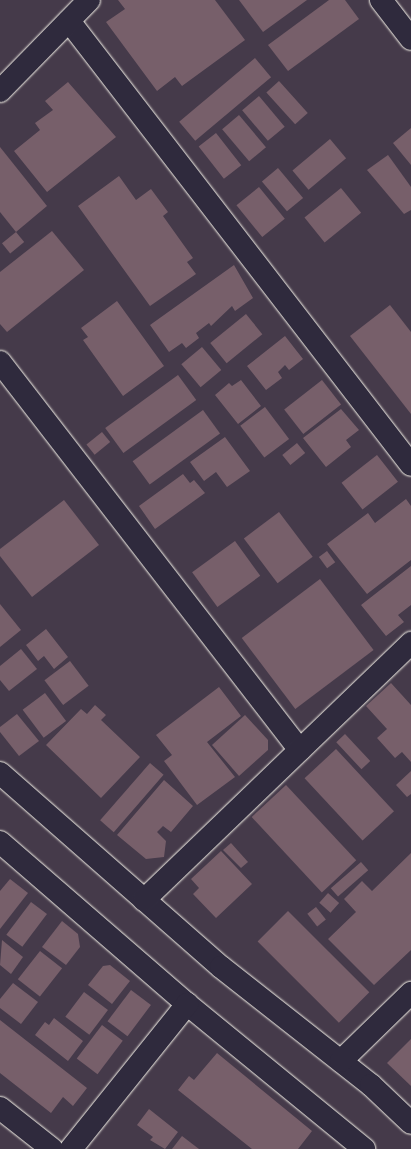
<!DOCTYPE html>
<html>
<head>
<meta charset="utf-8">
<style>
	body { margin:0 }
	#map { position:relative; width:411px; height:1149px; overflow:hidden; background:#453a4a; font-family:Mynerve,sans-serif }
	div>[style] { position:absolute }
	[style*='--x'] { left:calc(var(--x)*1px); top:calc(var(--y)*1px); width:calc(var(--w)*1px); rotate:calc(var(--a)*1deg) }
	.building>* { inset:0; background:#775f6a; transform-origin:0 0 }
	.roads { filter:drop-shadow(0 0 1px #f4f1e8) drop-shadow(0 0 1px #f4f1e8) }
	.minor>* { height:22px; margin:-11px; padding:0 11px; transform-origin:11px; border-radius:11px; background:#2f2a3d }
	span { translate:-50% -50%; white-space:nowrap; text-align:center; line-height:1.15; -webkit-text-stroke:3px #2f2a3d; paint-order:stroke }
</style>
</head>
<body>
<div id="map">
	<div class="building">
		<i style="clip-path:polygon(118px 0,215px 0,245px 40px,182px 86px,175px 77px,157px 91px,106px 22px,125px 9px)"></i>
		<i style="clip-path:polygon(239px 0,307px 0,263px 32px)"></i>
		<i style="clip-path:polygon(329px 0,345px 0,359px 19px,288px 71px,268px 45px)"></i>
		<i style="left:255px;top:58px;width:25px;height:99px;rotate:50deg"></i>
		<i style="left:279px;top:81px;width:43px;height:17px;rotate:48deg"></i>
		<i style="clip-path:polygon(68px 82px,116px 137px,47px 192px,14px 151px,40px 130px,35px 123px,53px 110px,45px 101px)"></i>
		<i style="left:259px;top:96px;width:40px;height:22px;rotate:50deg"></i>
		<i style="left:239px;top:115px;width:42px;height:22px;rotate:50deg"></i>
		<i style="clip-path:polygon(411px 128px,411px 165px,393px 143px)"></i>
		<i style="left:216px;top:133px;width:41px;height:22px;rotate:52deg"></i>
		<i style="left:330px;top:139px;width:25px;height:49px;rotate:50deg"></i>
		<i style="clip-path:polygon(0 147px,47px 206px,16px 232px,0 212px)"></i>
		<i style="clip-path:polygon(388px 155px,411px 187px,411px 210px,404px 214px,367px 170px)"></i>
		<i style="left:278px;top:168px;width:39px;height:21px;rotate:50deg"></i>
		<i style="clip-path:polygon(119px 176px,136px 200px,151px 189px,168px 212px,163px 216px,193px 258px,187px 262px,196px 274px,150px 306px,78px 206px)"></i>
		<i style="left:259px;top:187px;width:41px;height:29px;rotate:51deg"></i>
		<i style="left:341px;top:188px;width:32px;height:47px;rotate:51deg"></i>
		<i style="clip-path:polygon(52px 231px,84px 270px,7px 332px,0 324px,0 272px)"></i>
		<i style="left:16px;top:232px;width:13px;height:18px;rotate:51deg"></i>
		<i style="clip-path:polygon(234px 265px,253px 298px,235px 311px,232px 306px,211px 326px,209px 323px,196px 333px,199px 338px,186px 348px,182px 343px,169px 352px,150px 325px)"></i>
		<i style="clip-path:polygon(117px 301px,164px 366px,123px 396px,83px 340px,88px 337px,81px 328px)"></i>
		<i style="clip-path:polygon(390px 305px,411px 332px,411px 414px,350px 336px)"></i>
		<i style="left:246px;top:314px;width:26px;height:46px;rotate:51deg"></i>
		<i style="clip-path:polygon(285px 336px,303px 359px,289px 370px,285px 365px,278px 372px,282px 378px,266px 390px,247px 366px)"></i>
		<i style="left:202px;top:347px;width:30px;height:27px;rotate:50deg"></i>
		<i style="left:178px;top:375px;width:31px;height:90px;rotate:54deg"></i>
		<i style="clip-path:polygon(241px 380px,261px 406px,238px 424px,215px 395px,229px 383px,232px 386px)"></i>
		<i style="left:322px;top:380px;width:31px;height:48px;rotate:52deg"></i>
		<i style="left:265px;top:407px;width:40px;height:31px;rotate:53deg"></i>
		<i style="clip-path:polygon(341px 409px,359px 430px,346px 440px,351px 447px,326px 467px,303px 438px)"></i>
		<i style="left:203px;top:410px;width:29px;height:87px;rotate:54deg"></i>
		<i style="left:102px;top:432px;width:13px;height:20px;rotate:51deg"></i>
		<i style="clip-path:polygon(225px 437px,250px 471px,227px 487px,216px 472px,204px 481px,190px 462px)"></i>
		<i style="left:297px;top:443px;width:13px;height:19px;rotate:51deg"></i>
		<i style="left:377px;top:455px;width:34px;height:45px;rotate:52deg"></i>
		<i style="clip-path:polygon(183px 474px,190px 483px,194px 480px,205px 493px,155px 529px,139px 506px)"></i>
		<i style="clip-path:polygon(406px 499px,411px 506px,411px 560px,367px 594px,327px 544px,368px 513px,375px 523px)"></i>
		<i style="clip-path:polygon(64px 500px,99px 545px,32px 597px,0 556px,0 549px)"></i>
		<i style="left:279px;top:512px;width:56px;height:44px;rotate:53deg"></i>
		<i style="left:235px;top:541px;width:43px;height:53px;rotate:54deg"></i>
		<i style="left:327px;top:551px;width:14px;height:10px;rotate:54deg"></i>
		<i style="clip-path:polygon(411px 566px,411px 605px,398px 615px,404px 622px,386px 636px,361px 605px)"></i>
		<i style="left:320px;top:579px;width:89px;height:98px;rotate:53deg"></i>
		<i style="clip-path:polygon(0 604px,21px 630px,0 647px)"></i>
		<i style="clip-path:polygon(46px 629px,68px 657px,54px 669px,44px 656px,38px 661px,26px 645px)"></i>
		<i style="clip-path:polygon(21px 649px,37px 669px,9px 691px,0 680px,0 666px)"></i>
		<i style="left:70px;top:661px;width:31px;height:32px;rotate:53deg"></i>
		<i style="clip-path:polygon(391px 683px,411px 705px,411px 762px,402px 752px,395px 758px,377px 738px,387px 729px,366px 706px)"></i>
		<i style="clip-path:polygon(219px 687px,241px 716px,207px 742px,235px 777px,197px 805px,164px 761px,172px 755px,156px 735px)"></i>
		<i style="left:45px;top:693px;width:35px;height:28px;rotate:53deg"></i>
		<i style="clip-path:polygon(95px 705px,106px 715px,101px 720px,140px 757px,101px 798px,46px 745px,81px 709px,87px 714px)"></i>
		<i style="clip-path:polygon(17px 714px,39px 741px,19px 756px,0 732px,0 727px)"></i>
		<i style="clip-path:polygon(245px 715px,268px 740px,268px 750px,239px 776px,212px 745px)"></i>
		<i style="left:345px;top:734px;width:37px;height:12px;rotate:47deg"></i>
		<i style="left:336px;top:749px;width:85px;height:43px;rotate:47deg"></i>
		<i style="left:150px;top:763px;width:18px;height:76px;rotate:41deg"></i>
		<i style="clip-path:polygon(411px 771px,411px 794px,407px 797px,396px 785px)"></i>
		<i style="clip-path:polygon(164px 780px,193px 806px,171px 832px,163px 826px,157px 832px,166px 841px,164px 857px,146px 859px,117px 835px)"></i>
		<i style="left:286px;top:785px;width:103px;height:47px;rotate:47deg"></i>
		<i style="clip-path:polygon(231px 843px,248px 862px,241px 868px,223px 850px)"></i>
		<i style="clip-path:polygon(221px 851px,252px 884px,216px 918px,193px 894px,199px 888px,191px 879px)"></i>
		<i style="clip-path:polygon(411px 853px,411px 950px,374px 985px,328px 939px,356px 912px,344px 899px,362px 881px,372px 891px)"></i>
		<i style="left:361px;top:862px;width:11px;height:40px;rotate:49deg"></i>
		<i style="clip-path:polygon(10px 879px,28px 893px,0 929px,0 891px)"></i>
		<i style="left:328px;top:893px;width:15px;height:13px;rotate:42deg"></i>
		<i style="left:31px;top:902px;width:20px;height:41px;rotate:37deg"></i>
		<i style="left:316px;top:907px;width:16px;height:11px;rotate:52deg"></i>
		<i style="left:288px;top:911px;width:115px;height:43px;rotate:45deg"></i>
		<i style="clip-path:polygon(62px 921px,78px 934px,80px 947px,66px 965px,42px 947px)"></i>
		<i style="clip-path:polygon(2px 940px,23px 957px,11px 974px,0 965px)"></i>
		<i style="left:40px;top:951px;width:28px;height:36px;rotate:38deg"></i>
		<i style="clip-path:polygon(110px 965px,130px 981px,112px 1004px,88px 985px,103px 966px)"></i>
		<i style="clip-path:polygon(13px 983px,38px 1002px,21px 1024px,0 1008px,0 999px)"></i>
		<i style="left:131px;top:990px;width:25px;height:39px;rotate:37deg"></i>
		<i style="left:84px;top:992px;width:30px;height:31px;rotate:37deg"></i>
		<i style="clip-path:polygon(54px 1018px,83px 1041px,68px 1061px,35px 1035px,45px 1022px,49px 1025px)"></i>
		<i style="clip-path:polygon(0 1020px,87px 1088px,73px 1106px,63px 1097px,51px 1113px,0 1073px)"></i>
		<i style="left:102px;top:1025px;width:26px;height:42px;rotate:37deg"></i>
		<i style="clip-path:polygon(411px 1039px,411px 1086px,387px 1063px)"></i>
		<i style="clip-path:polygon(217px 1053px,312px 1131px,298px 1149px,252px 1149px,178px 1090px,189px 1076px,194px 1080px)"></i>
		<i style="clip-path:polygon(149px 1109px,178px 1132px,165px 1149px,150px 1140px,153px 1137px,137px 1125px)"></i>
		<i style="clip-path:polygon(182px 1136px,199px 1149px,172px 1149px)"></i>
	</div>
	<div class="roads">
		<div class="minor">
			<i style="--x:381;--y:0;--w:49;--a:52.4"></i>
			<i style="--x:69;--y:21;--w:560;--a:52.39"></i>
			<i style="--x:0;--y:91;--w:127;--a:-45.6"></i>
			<i style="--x:0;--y:362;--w:490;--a:52.3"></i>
			<i style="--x:0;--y:773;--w:294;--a:41.3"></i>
			<i style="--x:221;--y:967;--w:191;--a:38.2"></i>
			<i style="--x:371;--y:1085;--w:55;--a:43.5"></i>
			<i style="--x:0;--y:842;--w:247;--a:40.9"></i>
			<i style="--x:187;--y:1004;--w:229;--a:39.3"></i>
			<i style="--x:144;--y:900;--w:371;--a:-43.9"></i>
			<i style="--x:341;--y:1061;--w:98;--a:-44.2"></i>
			<i style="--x:0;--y:1108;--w:66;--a:38.3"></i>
			<i style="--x:71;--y:1149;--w:186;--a:-51.3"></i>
		</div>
	</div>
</div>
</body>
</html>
